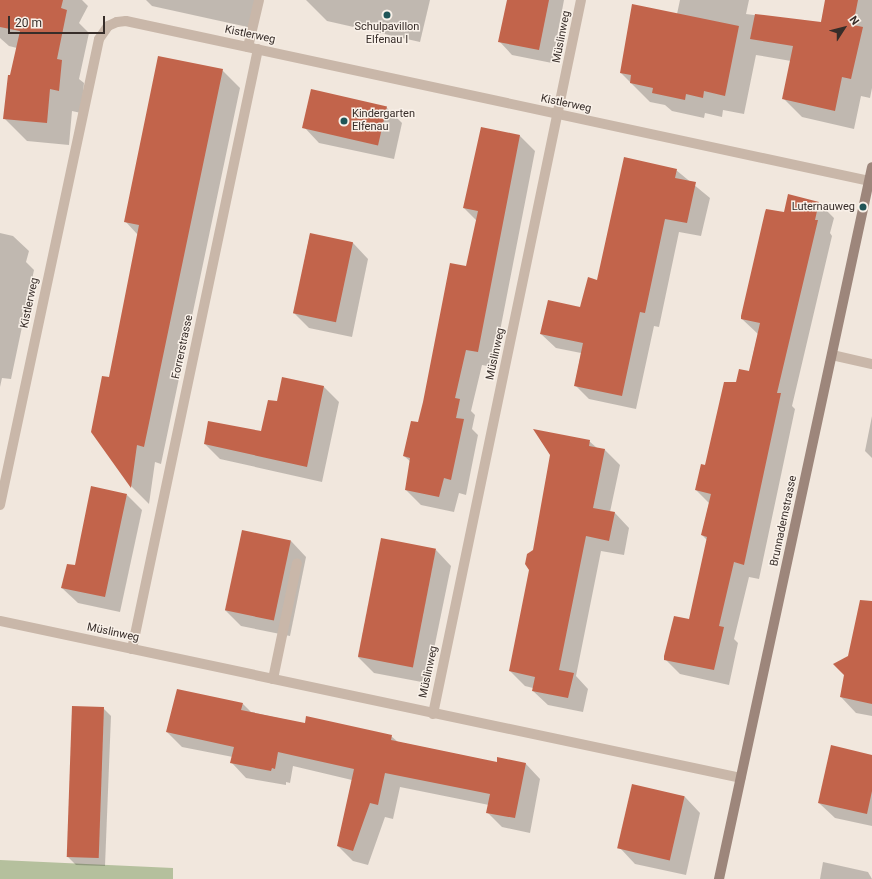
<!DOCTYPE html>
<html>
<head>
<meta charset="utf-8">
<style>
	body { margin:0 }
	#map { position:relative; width:872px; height:879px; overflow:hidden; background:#f1e7dd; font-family:Roboto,sans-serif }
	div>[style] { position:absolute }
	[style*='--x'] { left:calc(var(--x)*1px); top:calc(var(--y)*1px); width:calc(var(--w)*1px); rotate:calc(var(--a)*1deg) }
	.green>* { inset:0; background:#b5c09d }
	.shadow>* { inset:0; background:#0003 }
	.building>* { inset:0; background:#c2644b; transform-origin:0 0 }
	.lane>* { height:10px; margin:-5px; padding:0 5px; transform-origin:5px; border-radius:5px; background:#c9b7a9 }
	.street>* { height:10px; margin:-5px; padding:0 5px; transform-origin:5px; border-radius:5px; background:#c9b7a9 }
	.secondary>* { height:10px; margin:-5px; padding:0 5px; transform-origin:5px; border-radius:5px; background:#9d867b }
	.dots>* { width:11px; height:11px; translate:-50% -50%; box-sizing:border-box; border:2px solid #f9f1e9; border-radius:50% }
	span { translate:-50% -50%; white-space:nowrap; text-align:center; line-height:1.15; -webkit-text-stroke:3px #f9f1e9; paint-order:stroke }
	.poi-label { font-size:11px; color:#372d29 }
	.left { translate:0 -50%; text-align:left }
	.right { translate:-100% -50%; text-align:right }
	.street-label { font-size:11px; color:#372d29 }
	.north { position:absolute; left:824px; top:8px; width:40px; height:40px; -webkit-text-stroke:3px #f9f1e9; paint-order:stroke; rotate:54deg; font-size:11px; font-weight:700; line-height:16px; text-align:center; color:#372d29 }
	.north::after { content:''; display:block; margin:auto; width:14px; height:18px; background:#372d29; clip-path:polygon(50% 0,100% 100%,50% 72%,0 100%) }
	.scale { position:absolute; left:8px; top:16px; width:97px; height:18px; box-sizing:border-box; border:2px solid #372d29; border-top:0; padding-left:5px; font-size:12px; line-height:14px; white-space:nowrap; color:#372d29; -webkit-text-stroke:3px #f9f1e9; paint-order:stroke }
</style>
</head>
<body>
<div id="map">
	<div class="green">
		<i style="clip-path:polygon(0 860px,173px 868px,173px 879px,0 879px)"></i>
	</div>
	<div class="shadow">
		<i style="clip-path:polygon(0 0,82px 0,88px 6px,79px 23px,89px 33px,79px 79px,84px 83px,81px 113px,72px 111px,69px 145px,27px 141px,4px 118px,17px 48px,9px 46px,0 38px)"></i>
		<i style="clip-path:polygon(146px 0,258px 0,252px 28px,152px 6px)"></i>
		<i style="clip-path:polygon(306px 0,430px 0,420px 42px,327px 21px)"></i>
		<i style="clip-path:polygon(508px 0,564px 0,552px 63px,512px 55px,499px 41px)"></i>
		<i style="clip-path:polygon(680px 0,749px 0,746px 14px,821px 23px,826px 0,872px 0,872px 88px,870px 98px,861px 96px,854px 129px,802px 117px,783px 98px,791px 61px,756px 55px,744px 114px,723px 110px,722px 117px,705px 113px,704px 118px,672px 111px,665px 105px,650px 102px,621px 73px,677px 14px)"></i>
		<i style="clip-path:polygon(222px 70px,240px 88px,161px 464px,155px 462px,149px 504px,132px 487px,92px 432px,110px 378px,138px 235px,125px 221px)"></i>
		<i style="clip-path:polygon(386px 107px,402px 123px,394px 159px,319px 143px,304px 127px)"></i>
		<i style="clip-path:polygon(482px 128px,520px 136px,535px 151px,493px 367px,482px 365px,471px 411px,475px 415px,472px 429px,478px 435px,466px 495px,459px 493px,454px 512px,421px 505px,406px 490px,411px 462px,404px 456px,419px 423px,467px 267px,477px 221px,464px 208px)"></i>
		<i style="clip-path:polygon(676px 170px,710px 198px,701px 236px,679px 232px,659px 327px,654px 326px,636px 409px,589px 399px,575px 385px,581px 353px,556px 348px,541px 334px,581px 308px)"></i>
		<i style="clip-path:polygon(819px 203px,834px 218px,830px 233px,832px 236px,792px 406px,795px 409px,759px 579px,749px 577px,734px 639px,738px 643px,729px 685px,680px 674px,665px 659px,690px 620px,707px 540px,702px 535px,709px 503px,696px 490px,737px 383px,749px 372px,758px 334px,742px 319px,785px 214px)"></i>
		<i style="clip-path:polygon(0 233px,13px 236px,29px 251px,26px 262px,34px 270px,11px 379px,2px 378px,0 387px)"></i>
		<i style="clip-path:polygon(310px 234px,353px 243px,368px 259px,352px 337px,309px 328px,294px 313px)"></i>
		<i style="clip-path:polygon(323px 386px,339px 402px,322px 482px,220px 459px,205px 444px,262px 432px,278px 402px)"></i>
		<i style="clip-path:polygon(872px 416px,872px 458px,865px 451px)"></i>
		<i style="clip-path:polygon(589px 441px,597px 448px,605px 450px,620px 465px,610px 512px,615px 513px,629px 528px,624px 555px,601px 551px,576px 676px,588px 689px,583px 712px,548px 705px,533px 691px,533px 688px,525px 686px,510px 671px,534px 551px)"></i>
		<i style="clip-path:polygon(127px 495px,142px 510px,120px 612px,78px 603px,62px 588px)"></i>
		<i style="clip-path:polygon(291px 541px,306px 557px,290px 636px,241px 626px,225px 610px)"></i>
		<i style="clip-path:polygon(436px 550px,451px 566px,427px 683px,374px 673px,358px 657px)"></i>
		<i style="clip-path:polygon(872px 640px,872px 716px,856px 713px,841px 697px,849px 656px)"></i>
		<i style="clip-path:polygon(243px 704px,251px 712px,306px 724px,391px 736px,398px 742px,498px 763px,526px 764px,540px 779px,530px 833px,502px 827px,487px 812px,489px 805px,400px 787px,393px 819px,385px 817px,368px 865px,353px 861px,338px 846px,352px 780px,293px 766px,290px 783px,286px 782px,286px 785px,246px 778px,232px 763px,233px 757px,182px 747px,167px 732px)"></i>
		<i style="clip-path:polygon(103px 708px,111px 716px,105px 866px,76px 865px,68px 857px)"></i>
		<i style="clip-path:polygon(872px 755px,872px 826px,835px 818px,819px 803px)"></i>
		<i style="clip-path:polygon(633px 786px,685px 797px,700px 813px,686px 875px,635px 864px,620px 848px)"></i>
		<i style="clip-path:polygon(823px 862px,868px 872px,872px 879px,820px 879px)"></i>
	</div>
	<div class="building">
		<i style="clip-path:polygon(0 0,63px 0,61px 8px,67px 10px,57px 59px,62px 60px,59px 91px,50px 89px,47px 123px,3px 119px,8px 75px,10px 75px,20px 31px,0 27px)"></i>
		<i style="clip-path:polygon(507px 0,549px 0,539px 50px,498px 42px)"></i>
		<i style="clip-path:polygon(825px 0,858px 0,853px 25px,863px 27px,851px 79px,842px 77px,835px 111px,782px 99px,793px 46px,750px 39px,755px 14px,821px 22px)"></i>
		<i style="clip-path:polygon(632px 4px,739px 26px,725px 96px,704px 91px,703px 98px,686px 94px,685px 100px,652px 93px,653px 88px,630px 83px,631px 75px,620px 73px)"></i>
		<i style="clip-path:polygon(158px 56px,223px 69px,144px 447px,137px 445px,131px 488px,91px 432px,102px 376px,109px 377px,139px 225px,124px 222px)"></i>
		<i style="left:311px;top:89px;width:78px;height:40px;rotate:13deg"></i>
		<i style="clip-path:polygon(481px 127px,520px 135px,478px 352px,466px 350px,455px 398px,460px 399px,456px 418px,464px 419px,451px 480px,444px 478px,439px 497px,405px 490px,410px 458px,403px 456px,411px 421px,418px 422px,423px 402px,450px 263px,466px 266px,478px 211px,463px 208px)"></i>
		<i style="clip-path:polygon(624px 157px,677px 169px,675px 178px,696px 182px,687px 223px,665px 219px,645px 313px,640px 312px,622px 396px,574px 386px,583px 343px,540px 334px,548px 300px,580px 307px,588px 277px,597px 280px)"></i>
		<i style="clip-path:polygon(788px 194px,819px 202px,815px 220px,818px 220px,777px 393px,781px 393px,744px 565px,734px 562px,719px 626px,724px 627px,714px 670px,664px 660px,664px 656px,674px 616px,689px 619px,707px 537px,701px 535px,711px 494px,695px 490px,701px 464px,705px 465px,724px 382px,736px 382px,739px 369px,749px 371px,760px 323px,741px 319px,741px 316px,765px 212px,766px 209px,784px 212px)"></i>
		<i style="left:310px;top:233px;width:44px;height:82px;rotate:12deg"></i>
		<i style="clip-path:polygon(282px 377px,324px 386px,307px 467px,204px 444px,208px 421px,261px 431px,268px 400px,277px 401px)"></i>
		<i style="clip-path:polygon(533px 429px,590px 440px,589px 446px,605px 449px,593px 508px,615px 512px,609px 541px,586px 536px,559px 670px,574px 673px,568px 698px,532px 691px,535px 677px,509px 671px,529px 570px,525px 564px,527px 554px,533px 550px,550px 455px)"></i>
		<i style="clip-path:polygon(91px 486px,127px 494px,105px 597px,61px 588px,67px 564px,75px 565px)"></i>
		<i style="left:242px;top:530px;width:50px;height:82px;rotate:12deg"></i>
		<i style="left:381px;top:538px;width:56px;height:121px;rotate:11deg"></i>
		<i style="clip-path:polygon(860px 600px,872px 601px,872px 704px,840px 697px,844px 675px,833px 664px,848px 656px)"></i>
		<i style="clip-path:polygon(177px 689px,243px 703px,241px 710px,305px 723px,306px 716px,392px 735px,391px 740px,497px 762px,497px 757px,526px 763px,515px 818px,486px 813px,490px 794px,385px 773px,378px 805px,370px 803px,353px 851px,337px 846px,354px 769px,278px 752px,275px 769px,272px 768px,271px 771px,230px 763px,234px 747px,166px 732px)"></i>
		<i style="left:72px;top:706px;width:32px;height:151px;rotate:2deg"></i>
		<i style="clip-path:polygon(831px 745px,872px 755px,872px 791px,867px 814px,818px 803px)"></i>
		<i style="left:632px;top:784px;width:54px;height:66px;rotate:13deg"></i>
	</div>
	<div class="lane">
		<i style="--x:273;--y:679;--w:118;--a:-78.3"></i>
	</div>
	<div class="street">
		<i style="--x:248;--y:47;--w:48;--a:-76.8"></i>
		<i style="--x:832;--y:355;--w:41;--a:12.7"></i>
		<i style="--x:0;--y:505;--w:476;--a:-78"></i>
		<i style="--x:99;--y:39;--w:16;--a:-55"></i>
		<i style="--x:108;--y:26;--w:10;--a:-24"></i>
		<i style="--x:117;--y:22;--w:9;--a:-6"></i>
		<i style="--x:126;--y:21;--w:760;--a:12.15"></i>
		<i style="--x:0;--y:621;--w:757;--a:11.96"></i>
		<i style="--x:132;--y:649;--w:613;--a:-78.14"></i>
		<i style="--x:433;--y:714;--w:729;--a:-78.29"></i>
	</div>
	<div class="secondary">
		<i style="--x:719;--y:879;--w:728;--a:-77.87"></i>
	</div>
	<div class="dots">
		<i style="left:387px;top:15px;background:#205557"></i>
		<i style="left:344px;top:121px;background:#205557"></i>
		<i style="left:863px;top:207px;background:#205557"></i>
	</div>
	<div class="poi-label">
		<span style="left:387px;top:34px">Schulpavillon<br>Elfenau I</span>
		<span class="left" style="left:352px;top:121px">Kindergarten<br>Elfenau</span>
		<span class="right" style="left:855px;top:207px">Luternauweg</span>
	</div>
	<div class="street-label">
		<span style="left:250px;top:35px;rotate:12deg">Kistlerweg</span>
		<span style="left:562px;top:37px;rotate:-79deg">Müslinweg</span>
		<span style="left:566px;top:104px;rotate:12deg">Kistlerweg</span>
		<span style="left:30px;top:303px;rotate:-78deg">Kistlerweg</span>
		<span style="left:183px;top:347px;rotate:-78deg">Forrerstrasse</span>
		<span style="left:496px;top:354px;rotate:-78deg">Müslinweg</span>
		<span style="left:784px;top:521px;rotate:-78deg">Brunnadernstrasse</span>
		<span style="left:113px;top:633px;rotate:12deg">Müslinweg</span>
		<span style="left:429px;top:672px;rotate:-78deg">Müslinweg</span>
	</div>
	<div class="north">N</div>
	<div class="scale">20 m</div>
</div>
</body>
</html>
